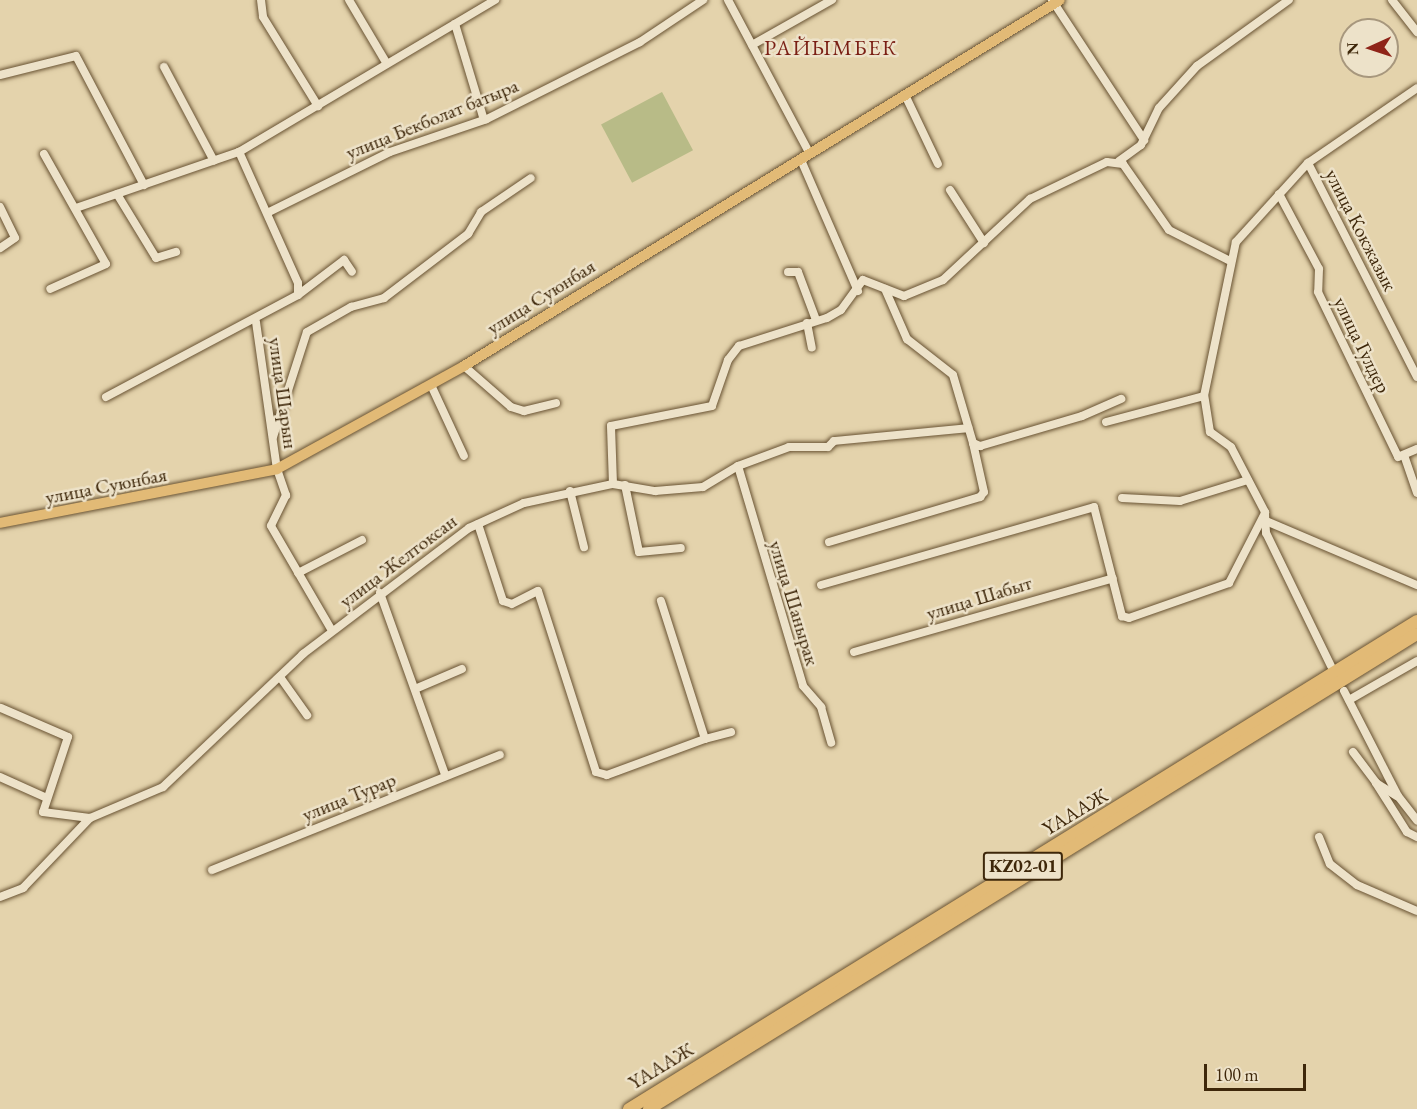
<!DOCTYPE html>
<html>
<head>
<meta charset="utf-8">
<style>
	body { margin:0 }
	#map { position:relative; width:1417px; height:1109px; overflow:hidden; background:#e4d3ac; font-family:"EB Garamond",serif }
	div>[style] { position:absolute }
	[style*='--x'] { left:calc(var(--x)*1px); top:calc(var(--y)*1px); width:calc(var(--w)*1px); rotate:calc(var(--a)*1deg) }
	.green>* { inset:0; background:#b8bb87; transform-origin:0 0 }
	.roads { filter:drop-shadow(0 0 2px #685232) drop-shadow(0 0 2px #685232) }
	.minor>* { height:8px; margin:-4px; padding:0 4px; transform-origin:4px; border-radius:4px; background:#ede2c9 }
	.major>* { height:10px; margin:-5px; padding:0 5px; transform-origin:5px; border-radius:5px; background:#e2ba76 }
	.highway>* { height:12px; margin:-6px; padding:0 6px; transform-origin:6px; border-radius:6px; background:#e2ba76 }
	span { translate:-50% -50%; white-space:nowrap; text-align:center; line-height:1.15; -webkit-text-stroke:5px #ede2c9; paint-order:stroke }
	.shield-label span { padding:2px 4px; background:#ede2c9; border:2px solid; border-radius:4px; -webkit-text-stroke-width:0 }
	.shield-label { font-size:18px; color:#3e270a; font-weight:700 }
	.street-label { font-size:20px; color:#3e270a }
	.quarter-label { font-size:22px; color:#7a1f14; letter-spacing:1.5px }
	.north { position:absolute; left:1339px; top:18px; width:60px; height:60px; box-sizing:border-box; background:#ede2c9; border:2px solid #a7977d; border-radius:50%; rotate:267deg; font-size:16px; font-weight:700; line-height:24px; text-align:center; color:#3e270a }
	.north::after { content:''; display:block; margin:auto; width:21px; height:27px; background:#8f2418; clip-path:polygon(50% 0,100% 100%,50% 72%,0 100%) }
	.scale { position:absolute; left:1204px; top:1064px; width:102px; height:27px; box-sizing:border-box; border:3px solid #3e270a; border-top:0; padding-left:8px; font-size:18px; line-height:21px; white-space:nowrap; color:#3e270a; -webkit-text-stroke:4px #ede2c9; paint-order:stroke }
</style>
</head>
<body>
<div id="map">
	<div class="green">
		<i style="left:662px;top:92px;width:66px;height:69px;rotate:62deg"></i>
	</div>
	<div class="roads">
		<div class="minor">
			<i style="--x:261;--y:0;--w:17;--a:83"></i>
			<i style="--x:263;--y:17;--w:105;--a:58.3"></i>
			<i style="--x:349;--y:0;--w:74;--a:59.3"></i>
			<i style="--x:728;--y:0;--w:174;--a:62"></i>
			<i style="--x:1052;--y:0;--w:168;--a:56.7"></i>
			<i style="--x:1392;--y:0;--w:41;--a:52"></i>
			<i style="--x:455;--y:24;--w:100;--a:73.2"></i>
			<i style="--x:752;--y:45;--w:92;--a:-29.4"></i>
			<i style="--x:164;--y:67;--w:106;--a:62"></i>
			<i style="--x:0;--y:75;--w:78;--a:-14"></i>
			<i style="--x:76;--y:56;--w:146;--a:62.2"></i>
			<i style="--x:906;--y:97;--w:74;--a:64.5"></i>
			<i style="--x:44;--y:154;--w:126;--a:60.6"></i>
			<i style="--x:106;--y:264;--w:61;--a:155.9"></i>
			<i style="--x:801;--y:160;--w:143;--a:66.5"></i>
			<i style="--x:1119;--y:161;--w:27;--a:-36"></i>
			<i style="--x:1141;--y:145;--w:41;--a:-64.1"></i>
			<i style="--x:1159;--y:108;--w:57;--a:-47.9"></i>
			<i style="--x:1197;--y:66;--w:113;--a:-35.7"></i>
			<i style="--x:1308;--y:163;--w:240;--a:63"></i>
			<i style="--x:950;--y:190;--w:63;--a:57.3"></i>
			<i style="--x:117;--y:194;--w:75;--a:58.6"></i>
			<i style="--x:156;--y:258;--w:21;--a:-17"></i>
			<i style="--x:1279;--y:194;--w:85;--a:61.9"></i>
			<i style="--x:1319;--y:269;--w:23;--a:92"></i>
			<i style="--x:1318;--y:292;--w:183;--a:64.1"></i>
			<i style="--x:1398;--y:457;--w:21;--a:-23"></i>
			<i style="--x:0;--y:207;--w:34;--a:64"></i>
			<i style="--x:15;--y:238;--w:18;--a:146"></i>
			<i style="--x:76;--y:208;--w:172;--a:-19"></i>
			<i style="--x:239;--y:152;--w:298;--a:-30.7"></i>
			<i style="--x:267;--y:213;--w:137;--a:-26.4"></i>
			<i style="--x:390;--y:152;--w:102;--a:-18.8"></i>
			<i style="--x:487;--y:119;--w:171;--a:-26.7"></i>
			<i style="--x:640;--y:42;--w:76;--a:-33.7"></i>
			<i style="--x:788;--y:272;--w:10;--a:0"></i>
			<i style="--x:798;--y:272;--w:51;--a:69.4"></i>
			<i style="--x:885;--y:289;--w:55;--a:66.3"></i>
			<i style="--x:907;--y:339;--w:58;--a:38"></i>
			<i style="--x:953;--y:375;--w:71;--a:73.6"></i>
			<i style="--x:973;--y:443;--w:8;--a:23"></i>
			<i style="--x:980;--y:446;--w:106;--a:-16.4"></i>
			<i style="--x:1082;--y:416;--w:43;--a:-23.6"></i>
			<i style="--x:298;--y:295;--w:58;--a:-37.3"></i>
			<i style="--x:344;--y:260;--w:14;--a:56"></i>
			<i style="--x:256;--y:322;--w:148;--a:81.9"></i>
			<i style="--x:277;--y:469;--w:28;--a:71"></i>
			<i style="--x:286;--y:495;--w:34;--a:116"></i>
			<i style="--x:271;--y:526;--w:121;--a:59.8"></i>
			<i style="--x:807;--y:323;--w:25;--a:79"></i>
			<i style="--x:464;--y:366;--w:62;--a:41.1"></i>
			<i style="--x:511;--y:407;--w:14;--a:17"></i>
			<i style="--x:524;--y:411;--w:33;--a:-14"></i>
			<i style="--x:431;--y:385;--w:78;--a:65.1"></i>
			<i style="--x:106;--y:397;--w:217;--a:-28"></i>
			<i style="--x:298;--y:295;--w:12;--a:-90"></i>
			<i style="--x:298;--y:283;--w:144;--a:-114.2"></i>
			<i style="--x:1106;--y:422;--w:101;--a:-14.9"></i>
			<i style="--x:273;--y:437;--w:110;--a:-72.1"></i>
			<i style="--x:307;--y:332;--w:51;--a:-29.6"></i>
			<i style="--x:351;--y:307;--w:34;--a:-15"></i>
			<i style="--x:384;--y:298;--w:106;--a:-37.3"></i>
			<i style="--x:468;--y:234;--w:26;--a:-59"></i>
			<i style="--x:481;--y:212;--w:60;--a:-34.2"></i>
			<i style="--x:1405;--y:458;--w:37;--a:71"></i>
			<i style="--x:738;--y:466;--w:229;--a:73.5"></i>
			<i style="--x:803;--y:686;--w:28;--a:49"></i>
			<i style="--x:821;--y:707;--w:37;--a:74"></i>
			<i style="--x:613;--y:484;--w:58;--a:-92"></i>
			<i style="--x:611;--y:426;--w:103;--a:-11.2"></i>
			<i style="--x:712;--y:406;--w:49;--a:-70.8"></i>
			<i style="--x:728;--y:360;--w:18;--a:-52"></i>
			<i style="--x:739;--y:346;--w:92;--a:-17.7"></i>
			<i style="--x:827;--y:318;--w:16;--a:-30"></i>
			<i style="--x:841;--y:310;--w:37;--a:-54"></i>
			<i style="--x:863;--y:280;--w:44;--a:21.3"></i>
			<i style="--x:904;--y:296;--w:42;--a:-22.3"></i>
			<i style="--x:943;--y:280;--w:119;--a:-43"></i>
			<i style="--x:1030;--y:199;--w:85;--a:-25.7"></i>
			<i style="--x:1107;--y:162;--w:16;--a:7"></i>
			<i style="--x:1123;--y:164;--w:80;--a:55.1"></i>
			<i style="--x:1169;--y:230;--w:68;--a:26.9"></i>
			<i style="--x:625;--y:485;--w:68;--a:78.2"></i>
			<i style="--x:639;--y:552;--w:42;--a:-5.4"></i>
			<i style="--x:570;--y:491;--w:58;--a:76"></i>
			<i style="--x:1122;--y:498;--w:58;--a:3"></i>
			<i style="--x:1180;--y:501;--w:71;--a:-17.2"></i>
			<i style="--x:1266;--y:521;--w:164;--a:23"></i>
			<i style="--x:478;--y:524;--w:81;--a:72"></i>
			<i style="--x:503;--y:601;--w:9;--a:18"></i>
			<i style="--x:512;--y:604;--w:29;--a:-27"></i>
			<i style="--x:538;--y:591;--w:190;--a:72.2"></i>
			<i style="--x:596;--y:772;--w:11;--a:15"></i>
			<i style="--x:607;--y:775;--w:104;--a:-20.2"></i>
			<i style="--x:705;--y:739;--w:145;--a:-107.7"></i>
			<i style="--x:829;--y:542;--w:158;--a:-16.6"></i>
			<i style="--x:980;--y:497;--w:6;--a:-51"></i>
			<i style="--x:984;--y:492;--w:50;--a:-102.7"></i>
			<i style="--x:298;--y:573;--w:72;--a:-27.3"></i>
			<i style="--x:821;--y:585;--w:284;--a:-15.9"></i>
			<i style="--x:1094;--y:507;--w:113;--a:75.6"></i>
			<i style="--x:1122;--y:616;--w:7;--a:16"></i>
			<i style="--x:1129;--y:618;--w:106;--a:-19.3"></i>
			<i style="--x:1229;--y:583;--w:79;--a:-62.8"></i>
			<i style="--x:380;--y:593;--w:193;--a:70.3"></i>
			<i style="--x:854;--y:652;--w:269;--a:-15.9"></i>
			<i style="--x:1331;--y:666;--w:148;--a:-116"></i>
			<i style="--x:1266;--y:533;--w:21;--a:-93"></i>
			<i style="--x:1265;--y:512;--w:73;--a:-117.6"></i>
			<i style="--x:1231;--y:447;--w:26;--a:-144"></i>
			<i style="--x:1210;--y:432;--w:36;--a:-99"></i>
			<i style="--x:1204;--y:396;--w:157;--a:-78.3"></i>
			<i style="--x:1236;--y:242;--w:107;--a:-47.7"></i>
			<i style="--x:1308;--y:163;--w:132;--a:-34.5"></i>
			<i style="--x:280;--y:677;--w:47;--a:54.6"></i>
			<i style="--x:415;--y:689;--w:51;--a:-23.1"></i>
			<i style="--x:1344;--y:691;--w:118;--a:62.8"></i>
			<i style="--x:1398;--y:796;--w:31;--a:52"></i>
			<i style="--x:1349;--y:700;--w:78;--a:-29.8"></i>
			<i style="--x:1;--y:708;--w:73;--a:23.4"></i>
			<i style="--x:68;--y:737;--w:79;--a:108.4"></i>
			<i style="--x:43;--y:812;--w:47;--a:7.3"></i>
			<i style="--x:705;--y:739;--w:27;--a:-15"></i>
			<i style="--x:1353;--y:752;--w:39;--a:53"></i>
			<i style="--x:1376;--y:783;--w:25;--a:32"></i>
			<i style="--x:0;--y:777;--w:51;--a:24.1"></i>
			<i style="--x:1376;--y:783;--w:58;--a:57.7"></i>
			<i style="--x:1407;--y:832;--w:11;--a:27"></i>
			<i style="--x:1319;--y:837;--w:29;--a:68"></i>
			<i style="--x:1330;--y:864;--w:34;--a:38"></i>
			<i style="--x:1357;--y:885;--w:65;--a:23.4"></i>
			<i style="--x:212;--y:870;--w:310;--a:-21.8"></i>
			<i style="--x:0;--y:897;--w:25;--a:-21"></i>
			<i style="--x:23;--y:888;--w:97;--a:-46.3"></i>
			<i style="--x:90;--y:818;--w:79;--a:-23"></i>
			<i style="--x:163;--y:787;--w:193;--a:-43.5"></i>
			<i style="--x:303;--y:654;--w:208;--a:-37.2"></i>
			<i style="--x:469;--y:528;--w:60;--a:-24.4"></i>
			<i style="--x:524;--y:503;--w:91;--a:-12.1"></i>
			<i style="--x:613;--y:484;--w:43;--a:9.5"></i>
			<i style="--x:655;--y:491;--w:48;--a:-4.8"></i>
			<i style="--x:703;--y:487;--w:41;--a:-31"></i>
			<i style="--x:738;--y:466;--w:54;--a:-20.4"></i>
			<i style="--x:789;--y:447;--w:39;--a:0"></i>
			<i style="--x:828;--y:447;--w:8;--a:-45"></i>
			<i style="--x:834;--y:441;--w:135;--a:-5.5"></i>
		</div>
		<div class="major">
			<i style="--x:0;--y:523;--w:282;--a:-11"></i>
			<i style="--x:277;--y:469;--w:213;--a:-28.8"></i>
			<i style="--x:464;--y:366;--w:699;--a:-31.55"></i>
		</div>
		<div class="highway">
			<i style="--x:629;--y:1109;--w:927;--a:-31.77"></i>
			<i style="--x:649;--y:1109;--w:903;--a:-31.74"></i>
		</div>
	</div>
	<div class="shield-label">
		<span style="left:1023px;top:866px">KZ02-01</span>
	</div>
	<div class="street-label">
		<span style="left:432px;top:119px;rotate:-22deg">улица Бекболат батыра</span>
		<span style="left:1361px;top:230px;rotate:63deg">улица Кокжазык</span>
		<span style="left:541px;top:297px;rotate:-32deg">улица Суюнбая</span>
		<span style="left:1362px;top:345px;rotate:64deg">улица Гулдер</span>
		<span style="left:283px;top:393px;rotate:82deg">улица Шарын</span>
		<span style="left:106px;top:486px;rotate:-11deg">улица Суюнбая</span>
		<span style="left:398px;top:561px;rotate:-37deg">улица Желтоксан</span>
		<span style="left:979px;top:598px;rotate:-17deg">улица Шабыт</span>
		<span style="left:794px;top:603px;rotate:73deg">улица Шанырак</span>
		<span style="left:349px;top:797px;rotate:-22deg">улица Турар</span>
		<span style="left:1075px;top:812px;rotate:-31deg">ҮАААЖ</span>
		<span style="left:661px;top:1066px;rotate:-31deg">ҮАААЖ</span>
	</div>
	<div class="quarter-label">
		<span style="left:831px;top:48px">РАЙЫМБЕК</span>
	</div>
	<div class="north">N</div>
	<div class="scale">100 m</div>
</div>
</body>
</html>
